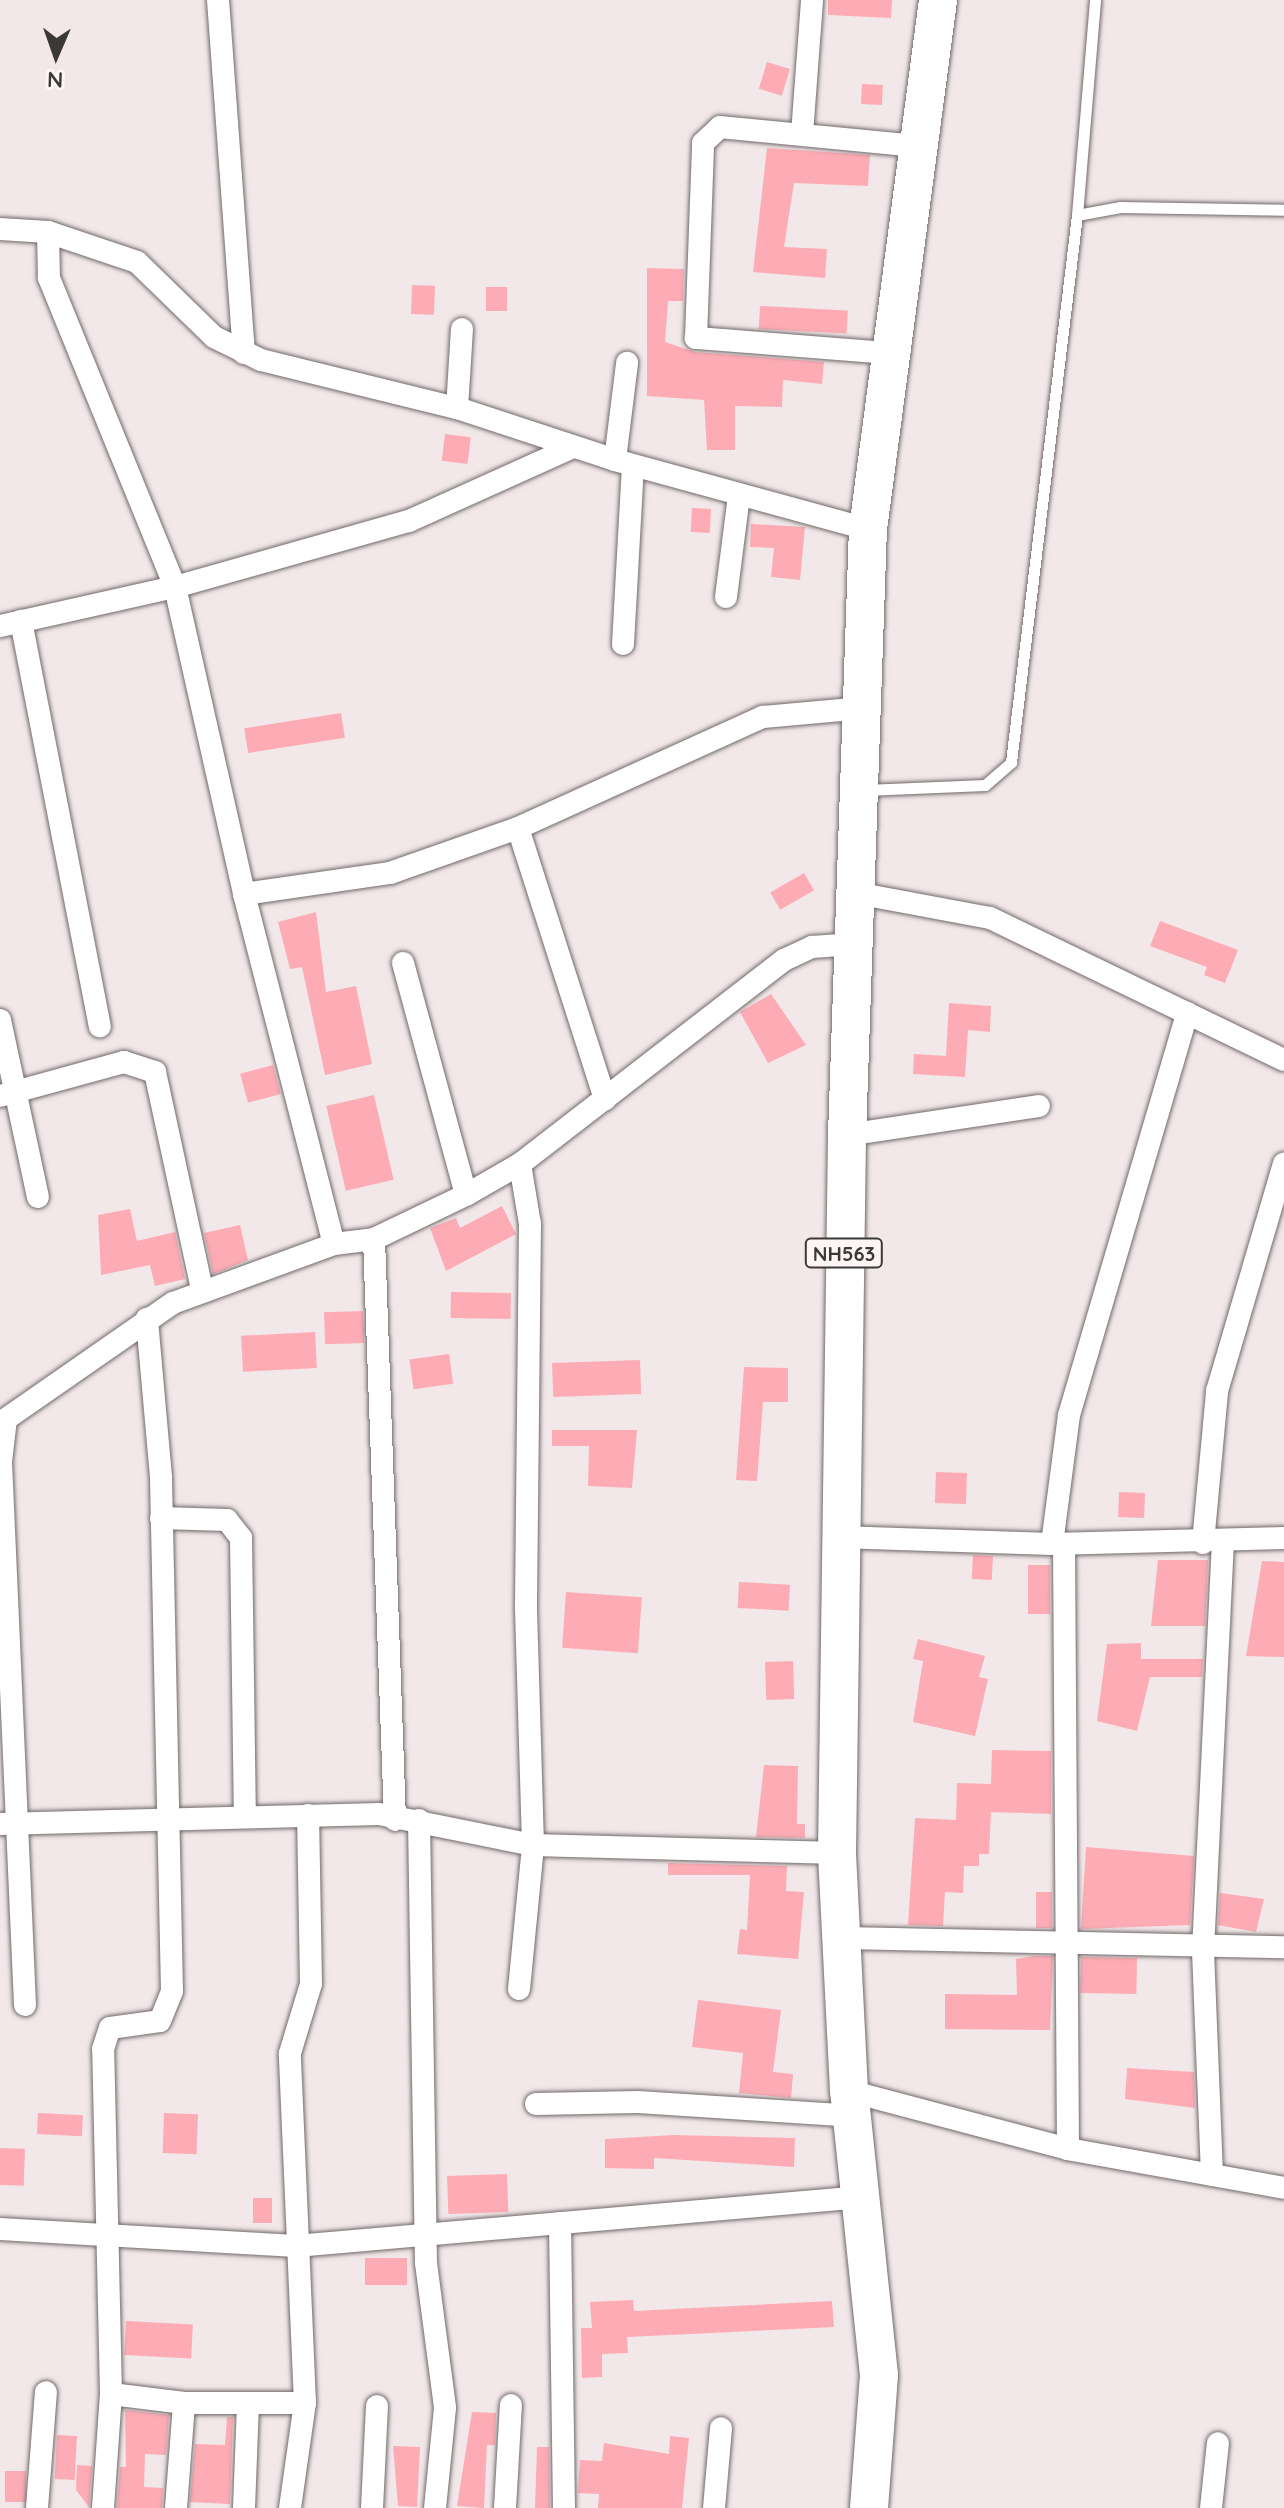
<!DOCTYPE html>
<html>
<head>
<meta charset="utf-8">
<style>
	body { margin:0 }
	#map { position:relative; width:1284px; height:2508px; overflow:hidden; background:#f2e8e9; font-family:Quicksand,sans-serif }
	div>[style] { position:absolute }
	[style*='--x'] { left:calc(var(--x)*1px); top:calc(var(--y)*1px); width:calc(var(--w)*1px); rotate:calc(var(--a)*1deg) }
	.building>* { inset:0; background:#fdacb5; transform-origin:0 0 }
	.roads { filter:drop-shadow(0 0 2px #71696a) drop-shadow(0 0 2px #71696a) }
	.service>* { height:11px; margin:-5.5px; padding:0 5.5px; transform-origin:5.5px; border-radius:5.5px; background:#fff }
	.minor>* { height:22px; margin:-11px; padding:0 11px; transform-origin:11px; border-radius:11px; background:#fff }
	.trunk>* { height:38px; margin:-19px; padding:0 19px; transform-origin:19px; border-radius:19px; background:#fff }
	span { translate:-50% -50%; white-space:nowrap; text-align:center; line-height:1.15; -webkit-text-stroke:8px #fff5f6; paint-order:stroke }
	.shield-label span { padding:2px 6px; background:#fff5f6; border:2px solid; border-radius:6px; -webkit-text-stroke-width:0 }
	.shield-label { font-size:20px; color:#3b3838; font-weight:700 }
	.north { position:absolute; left:16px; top:16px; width:80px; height:80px; -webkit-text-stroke:6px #fff5f6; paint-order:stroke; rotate:182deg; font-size:22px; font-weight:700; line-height:32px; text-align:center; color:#3b3838 }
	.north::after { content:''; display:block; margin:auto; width:28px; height:36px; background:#3b3838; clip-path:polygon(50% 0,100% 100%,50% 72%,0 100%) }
</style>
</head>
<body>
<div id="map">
	<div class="building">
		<i style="clip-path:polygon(828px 0,892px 0,891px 18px,828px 15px)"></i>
		<i style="left:767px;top:62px;width:24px;height:28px;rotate:17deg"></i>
		<i style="left:862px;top:84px;width:21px;height:20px;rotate:3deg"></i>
		<i style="clip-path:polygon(767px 148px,870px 155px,868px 186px,794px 183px,784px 247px,827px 249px,825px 278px,753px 272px)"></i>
		<i style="clip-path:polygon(647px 268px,684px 269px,683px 301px,668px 301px,665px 342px,695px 352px,824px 362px,822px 384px,783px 380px,782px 407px,735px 406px,735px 450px,707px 450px,704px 400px,647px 396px)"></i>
		<i style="left:412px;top:285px;width:23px;height:29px;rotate:2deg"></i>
		<i style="left:486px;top:287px;width:21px;height:24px"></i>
		<i style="left:760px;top:306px;width:88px;height:23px;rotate:3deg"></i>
		<i style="left:445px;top:434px;width:26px;height:27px;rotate:7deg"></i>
		<i style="left:692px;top:508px;width:19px;height:24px;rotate:3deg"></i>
		<i style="clip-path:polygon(751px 524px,805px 527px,800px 580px,771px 577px,774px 548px,750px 547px)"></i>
		<i style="left:341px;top:713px;width:25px;height:98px;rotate:81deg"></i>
		<i style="left:804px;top:873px;width:20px;height:39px;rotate:60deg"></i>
		<i style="clip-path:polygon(316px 912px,326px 992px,356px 986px,372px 1064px,325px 1075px,302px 967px,290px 969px,278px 922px)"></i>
		<i style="clip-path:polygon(1160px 921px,1238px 950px,1225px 983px,1204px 975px,1207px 967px,1150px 946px)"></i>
		<i style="clip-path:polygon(771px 994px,806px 1045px,768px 1063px,740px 1012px)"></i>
		<i style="clip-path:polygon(949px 1003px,991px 1006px,990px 1032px,968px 1030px,965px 1077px,913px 1074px,914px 1054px,946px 1056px)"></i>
		<i style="left:273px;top:1065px;width:30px;height:34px;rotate:75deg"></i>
		<i style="left:374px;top:1095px;width:87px;height:49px;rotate:77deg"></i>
		<i style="clip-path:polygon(502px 1206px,516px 1234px,446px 1271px,430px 1228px,456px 1218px,460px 1228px)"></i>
		<i style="clip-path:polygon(130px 1209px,137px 1241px,175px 1232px,185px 1279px,155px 1286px,150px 1265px,101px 1275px,98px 1215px)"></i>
		<i style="clip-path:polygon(240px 1225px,248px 1260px,213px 1274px,204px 1233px)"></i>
		<i style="left:451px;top:1292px;width:60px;height:26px;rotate:1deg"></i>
		<i style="left:363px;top:1311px;width:32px;height:39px;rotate:88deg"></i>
		<i style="left:315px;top:1332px;width:36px;height:74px;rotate:87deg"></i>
		<i style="left:449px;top:1354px;width:30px;height:40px;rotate:82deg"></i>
		<i style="left:640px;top:1360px;width:34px;height:88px;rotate:88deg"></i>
		<i style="clip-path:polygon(744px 1367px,788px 1368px,788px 1402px,763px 1402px,757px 1481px,736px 1480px)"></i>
		<i style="clip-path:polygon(552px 1430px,637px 1430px,632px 1488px,588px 1486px,589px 1446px,552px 1446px)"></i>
		<i style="left:936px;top:1472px;width:31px;height:31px;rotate:2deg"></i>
		<i style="left:1119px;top:1492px;width:26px;height:25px;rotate:2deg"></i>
		<i style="left:973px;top:1555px;width:20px;height:24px;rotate:3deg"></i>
		<i style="clip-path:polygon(1158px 1560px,1208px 1560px,1205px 1626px,1151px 1626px)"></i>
		<i style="clip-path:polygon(1262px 1561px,1284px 1562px,1284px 1657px,1246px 1656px)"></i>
		<i style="left:1050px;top:1565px;width:49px;height:22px;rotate:90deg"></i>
		<i style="left:739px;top:1582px;width:51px;height:26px;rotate:3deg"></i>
		<i style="left:566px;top:1592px;width:76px;height:56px;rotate:4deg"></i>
		<i style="clip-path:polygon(918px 1639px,985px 1656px,979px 1677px,988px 1679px,975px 1736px,913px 1722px,923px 1661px,913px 1659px)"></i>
		<i style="clip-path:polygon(1141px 1643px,1141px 1659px,1203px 1659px,1202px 1677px,1150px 1677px,1137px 1731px,1097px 1721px,1107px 1644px)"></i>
		<i style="left:793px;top:1661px;width:38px;height:28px;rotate:88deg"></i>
		<i style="clip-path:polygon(992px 1750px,1051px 1751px,1051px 1814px,991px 1812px,989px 1854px,979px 1854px,979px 1866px,964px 1866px,963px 1893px,945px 1892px,943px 1926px,908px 1925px,915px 1818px,956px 1820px,957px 1783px,991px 1784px)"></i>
		<i style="clip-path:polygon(764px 1765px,798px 1766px,797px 1824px,805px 1824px,805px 1838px,756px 1837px)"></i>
		<i style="clip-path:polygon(1086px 1847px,1194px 1856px,1190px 1925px,1081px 1929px)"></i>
		<i style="clip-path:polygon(668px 1863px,787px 1866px,786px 1891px,804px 1892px,798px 1959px,737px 1954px,740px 1929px,747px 1930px,750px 1875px,668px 1875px)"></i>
		<i style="left:1036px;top:1892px;width:16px;height:36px"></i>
		<i style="clip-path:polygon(1220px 1893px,1264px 1899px,1256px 1932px,1218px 1925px)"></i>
		<i style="clip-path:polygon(1034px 1956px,1053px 1956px,1050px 2030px,945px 2029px,945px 1994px,1017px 1995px,1016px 1959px)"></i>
		<i style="left:1081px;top:1957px;width:56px;height:36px;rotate:1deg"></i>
		<i style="clip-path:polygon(698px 2000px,781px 2010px,773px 2072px,793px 2074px,791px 2098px,739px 2093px,743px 2053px,692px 2047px)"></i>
		<i style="clip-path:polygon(1127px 2068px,1194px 2072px,1195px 2108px,1125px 2099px)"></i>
		<i style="left:38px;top:2113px;width:45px;height:21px;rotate:3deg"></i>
		<i style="left:164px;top:2113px;width:34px;height:40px;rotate:2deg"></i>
		<i style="clip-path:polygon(674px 2135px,795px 2138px,794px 2167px,654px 2158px,654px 2169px,605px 2168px,605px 2139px)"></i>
		<i style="left:0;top:2148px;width:25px;height:37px;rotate:2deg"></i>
		<i style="left:507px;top:2174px;width:38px;height:60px;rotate:88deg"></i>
		<i style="left:253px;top:2198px;width:19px;height:25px"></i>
		<i style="left:407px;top:2258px;width:27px;height:42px;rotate:90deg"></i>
		<i style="clip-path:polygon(633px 2300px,634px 2311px,832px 2301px,834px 2327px,627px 2337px,628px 2353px,602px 2354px,602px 2377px,582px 2378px,581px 2328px,592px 2328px,590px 2302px)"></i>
		<i style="left:126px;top:2321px;width:67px;height:34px;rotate:3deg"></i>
		<i style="clip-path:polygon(125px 2410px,169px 2415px,166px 2455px,145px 2454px,144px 2487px,163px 2488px,162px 2508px,117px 2508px,120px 2467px,126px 2467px)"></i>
		<i style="clip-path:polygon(472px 2412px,496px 2413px,495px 2445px,487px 2445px,484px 2508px,457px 2506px)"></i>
		<i style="clip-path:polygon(227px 2417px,233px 2417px,230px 2504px,190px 2502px,195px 2444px,225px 2445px)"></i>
		<i style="left:57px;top:2435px;width:20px;height:44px;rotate:3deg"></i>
		<i style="clip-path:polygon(670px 2436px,689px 2438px,682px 2508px,598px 2508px,599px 2494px,578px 2493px,580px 2460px,602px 2461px,604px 2443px,669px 2454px)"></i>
		<i style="clip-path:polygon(393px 2446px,420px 2447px,417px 2507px,398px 2506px)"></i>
		<i style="clip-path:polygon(537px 2447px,549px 2447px,550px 2508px,535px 2508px)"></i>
		<i style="clip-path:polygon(77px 2465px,92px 2466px,89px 2507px,76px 2490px)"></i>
		<i style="left:5px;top:2471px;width:21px;height:31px"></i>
	</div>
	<div class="roads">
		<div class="service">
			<i style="--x:1077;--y:215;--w:216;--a:-85.2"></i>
			<i style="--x:865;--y:790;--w:120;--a:-2.4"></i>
			<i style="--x:985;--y:785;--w:35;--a:-41"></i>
			<i style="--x:1011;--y:762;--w:551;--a:-83.12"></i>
			<i style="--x:1077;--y:215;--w:44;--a:-10.5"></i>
			<i style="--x:1120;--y:207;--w:164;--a:1"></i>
		</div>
		<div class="minor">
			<i style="--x:218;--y:0;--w:354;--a:85.8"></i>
			<i style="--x:802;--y:134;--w:134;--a:-85.7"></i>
			<i style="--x:0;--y:229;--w:48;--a:3.6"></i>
			<i style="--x:48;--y:232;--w:94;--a:18.6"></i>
			<i style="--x:137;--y:262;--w:107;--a:44.2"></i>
			<i style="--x:214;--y:337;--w:52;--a:26.1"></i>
			<i style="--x:261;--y:360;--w:202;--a:13.8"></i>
			<i style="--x:457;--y:408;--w:166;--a:18.2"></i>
			<i style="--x:615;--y:460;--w:262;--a:15.3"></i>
			<i style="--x:48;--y:232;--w:46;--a:88.8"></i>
			<i style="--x:49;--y:278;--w:334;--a:67.8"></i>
			<i style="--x:175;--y:587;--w:315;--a:77.3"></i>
			<i style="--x:244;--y:894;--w:148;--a:-8.2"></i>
			<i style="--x:390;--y:873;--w:136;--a:-19.4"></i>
			<i style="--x:518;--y:828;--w:269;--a:-24.4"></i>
			<i style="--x:763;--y:717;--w:101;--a:-5.1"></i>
			<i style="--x:888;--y:353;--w:193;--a:-175.5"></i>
			<i style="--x:696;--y:338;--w:195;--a:-87.9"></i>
			<i style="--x:703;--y:143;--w:23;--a:-43"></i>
			<i style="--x:720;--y:127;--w:200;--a:5.5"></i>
			<i style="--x:457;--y:408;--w:79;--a:-86.4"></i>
			<i style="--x:615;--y:460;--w:98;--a:-82.9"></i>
			<i style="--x:726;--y:597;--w:103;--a:-82.7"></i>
			<i style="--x:21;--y:621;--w:413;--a:79"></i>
			<i style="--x:0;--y:626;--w:179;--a:-12.6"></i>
			<i style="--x:175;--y:587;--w:243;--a:-15.8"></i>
			<i style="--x:409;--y:521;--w:180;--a:-24.3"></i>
			<i style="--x:623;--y:644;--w:178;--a:-86.8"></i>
			<i style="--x:518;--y:828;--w:285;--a:72.2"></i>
			<i style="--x:856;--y:893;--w:136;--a:10.6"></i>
			<i style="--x:990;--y:918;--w:326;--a:25.8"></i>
			<i style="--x:244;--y:894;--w:361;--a:75.6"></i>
			<i style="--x:403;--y:963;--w:240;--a:74.8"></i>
			<i style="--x:0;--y:1020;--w:181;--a:77.9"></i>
			<i style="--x:0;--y:1096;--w:129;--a:-15.3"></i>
			<i style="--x:124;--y:1062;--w:33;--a:18"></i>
			<i style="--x:155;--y:1072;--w:223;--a:77.8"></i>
			<i style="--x:847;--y:1135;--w:194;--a:-8.6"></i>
			<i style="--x:374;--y:1239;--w:581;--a:87.93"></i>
			<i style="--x:161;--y:1518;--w:66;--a:1.7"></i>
			<i style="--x:227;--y:1520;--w:23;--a:52"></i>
			<i style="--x:241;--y:1538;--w:277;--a:89.2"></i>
			<i style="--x:838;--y:1537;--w:214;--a:1.9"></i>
			<i style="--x:1052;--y:1544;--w:232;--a:-1.5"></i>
			<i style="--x:1203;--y:1543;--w:153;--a:-84.7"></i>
			<i style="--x:1217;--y:1391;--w:237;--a:-73.6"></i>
			<i style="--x:1052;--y:1544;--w:130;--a:-82.5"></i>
			<i style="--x:1069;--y:1415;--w:419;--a:-73.6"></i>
			<i style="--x:1064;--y:1544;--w:605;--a:89.62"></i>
			<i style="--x:419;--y:1820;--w:443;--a:89.1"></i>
			<i style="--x:426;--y:2263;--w:146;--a:82.5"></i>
			<i style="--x:445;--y:2408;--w:100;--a:95.7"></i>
			<i style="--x:0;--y:1824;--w:379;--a:-1.5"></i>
			<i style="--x:379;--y:1814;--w:157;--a:11.4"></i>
			<i style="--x:533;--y:1845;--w:304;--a:1.5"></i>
			<i style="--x:844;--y:1938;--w:440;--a:1.2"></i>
			<i style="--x:519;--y:1989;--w:145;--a:-84.4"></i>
			<i style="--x:533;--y:1845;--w:241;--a:-91.7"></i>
			<i style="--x:526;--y:1604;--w:380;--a:-89.4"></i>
			<i style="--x:530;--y:1224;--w:61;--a:-99.5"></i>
			<i style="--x:25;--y:2005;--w:544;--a:-92.53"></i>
			<i style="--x:1;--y:1462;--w:43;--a:-83.4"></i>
			<i style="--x:6;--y:1419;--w:203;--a:-34.8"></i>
			<i style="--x:173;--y:1303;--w:171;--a:-20.1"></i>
			<i style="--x:334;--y:1244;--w:40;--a:-7.1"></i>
			<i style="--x:374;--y:1239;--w:102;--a:-25.6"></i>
			<i style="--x:466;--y:1195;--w:62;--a:-29.9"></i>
			<i style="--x:520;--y:1164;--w:334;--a:-37.7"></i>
			<i style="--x:784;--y:960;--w:31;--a:-25"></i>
			<i style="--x:812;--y:947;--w:42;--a:-4.1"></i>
			<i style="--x:849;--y:2091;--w:227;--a:14.8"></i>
			<i style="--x:1068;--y:2149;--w:219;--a:10.2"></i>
			<i style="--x:536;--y:2104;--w:102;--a:-1.1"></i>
			<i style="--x:638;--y:2102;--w:214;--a:3.7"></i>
			<i style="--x:1212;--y:2175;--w:225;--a:-92.3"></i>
			<i style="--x:1203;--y:1950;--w:407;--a:-87.2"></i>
			<i style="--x:560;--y:2223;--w:285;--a:89.2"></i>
			<i style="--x:0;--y:2229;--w:296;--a:3.3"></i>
			<i style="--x:296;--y:2246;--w:568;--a:-4.95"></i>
			<i style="--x:111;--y:2394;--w:74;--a:7"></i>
			<i style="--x:184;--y:2403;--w:121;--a:0"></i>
			<i style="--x:37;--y:2508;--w:116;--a:-85.6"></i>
			<i style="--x:103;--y:2508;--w:114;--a:-86"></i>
			<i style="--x:111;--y:2394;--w:345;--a:-91.3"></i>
			<i style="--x:103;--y:2049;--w:22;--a:-72"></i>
			<i style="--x:110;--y:2028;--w:50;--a:-8"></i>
			<i style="--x:160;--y:2021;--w:32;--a:-68"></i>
			<i style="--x:172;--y:1991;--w:514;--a:-91.23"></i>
			<i style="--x:161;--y:1477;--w:159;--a:-95.1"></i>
			<i style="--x:176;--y:2508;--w:105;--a:-85.6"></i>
			<i style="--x:244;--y:2508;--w:105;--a:-87.8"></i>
			<i style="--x:290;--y:2508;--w:106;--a:-81.9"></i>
			<i style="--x:305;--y:2403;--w:350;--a:-92.5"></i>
			<i style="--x:290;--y:2053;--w:72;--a:-73.1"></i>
			<i style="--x:311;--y:1984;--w:169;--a:-91"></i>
			<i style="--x:372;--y:2508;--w:102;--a:-87.2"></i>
			<i style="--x:505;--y:2508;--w:103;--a:-86.7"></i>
			<i style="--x:714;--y:2508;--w:80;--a:-85"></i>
			<i style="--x:1211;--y:2508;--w:65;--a:-83.9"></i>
		</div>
		<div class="trunk">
			<i style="--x:869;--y:2508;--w:133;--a:-85.7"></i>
			<i style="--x:879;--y:2375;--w:286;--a:-96"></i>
			<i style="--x:849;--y:2091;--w:238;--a:-92.9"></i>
			<i style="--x:837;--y:1853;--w:718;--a:-89.2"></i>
			<i style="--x:847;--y:1135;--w:606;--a:-88.02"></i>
			<i style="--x:868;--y:529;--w:534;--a:-82.46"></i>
		</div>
	</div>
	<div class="shield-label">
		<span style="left:844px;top:1253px">NH563</span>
	</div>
	<div class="north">N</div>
</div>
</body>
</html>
